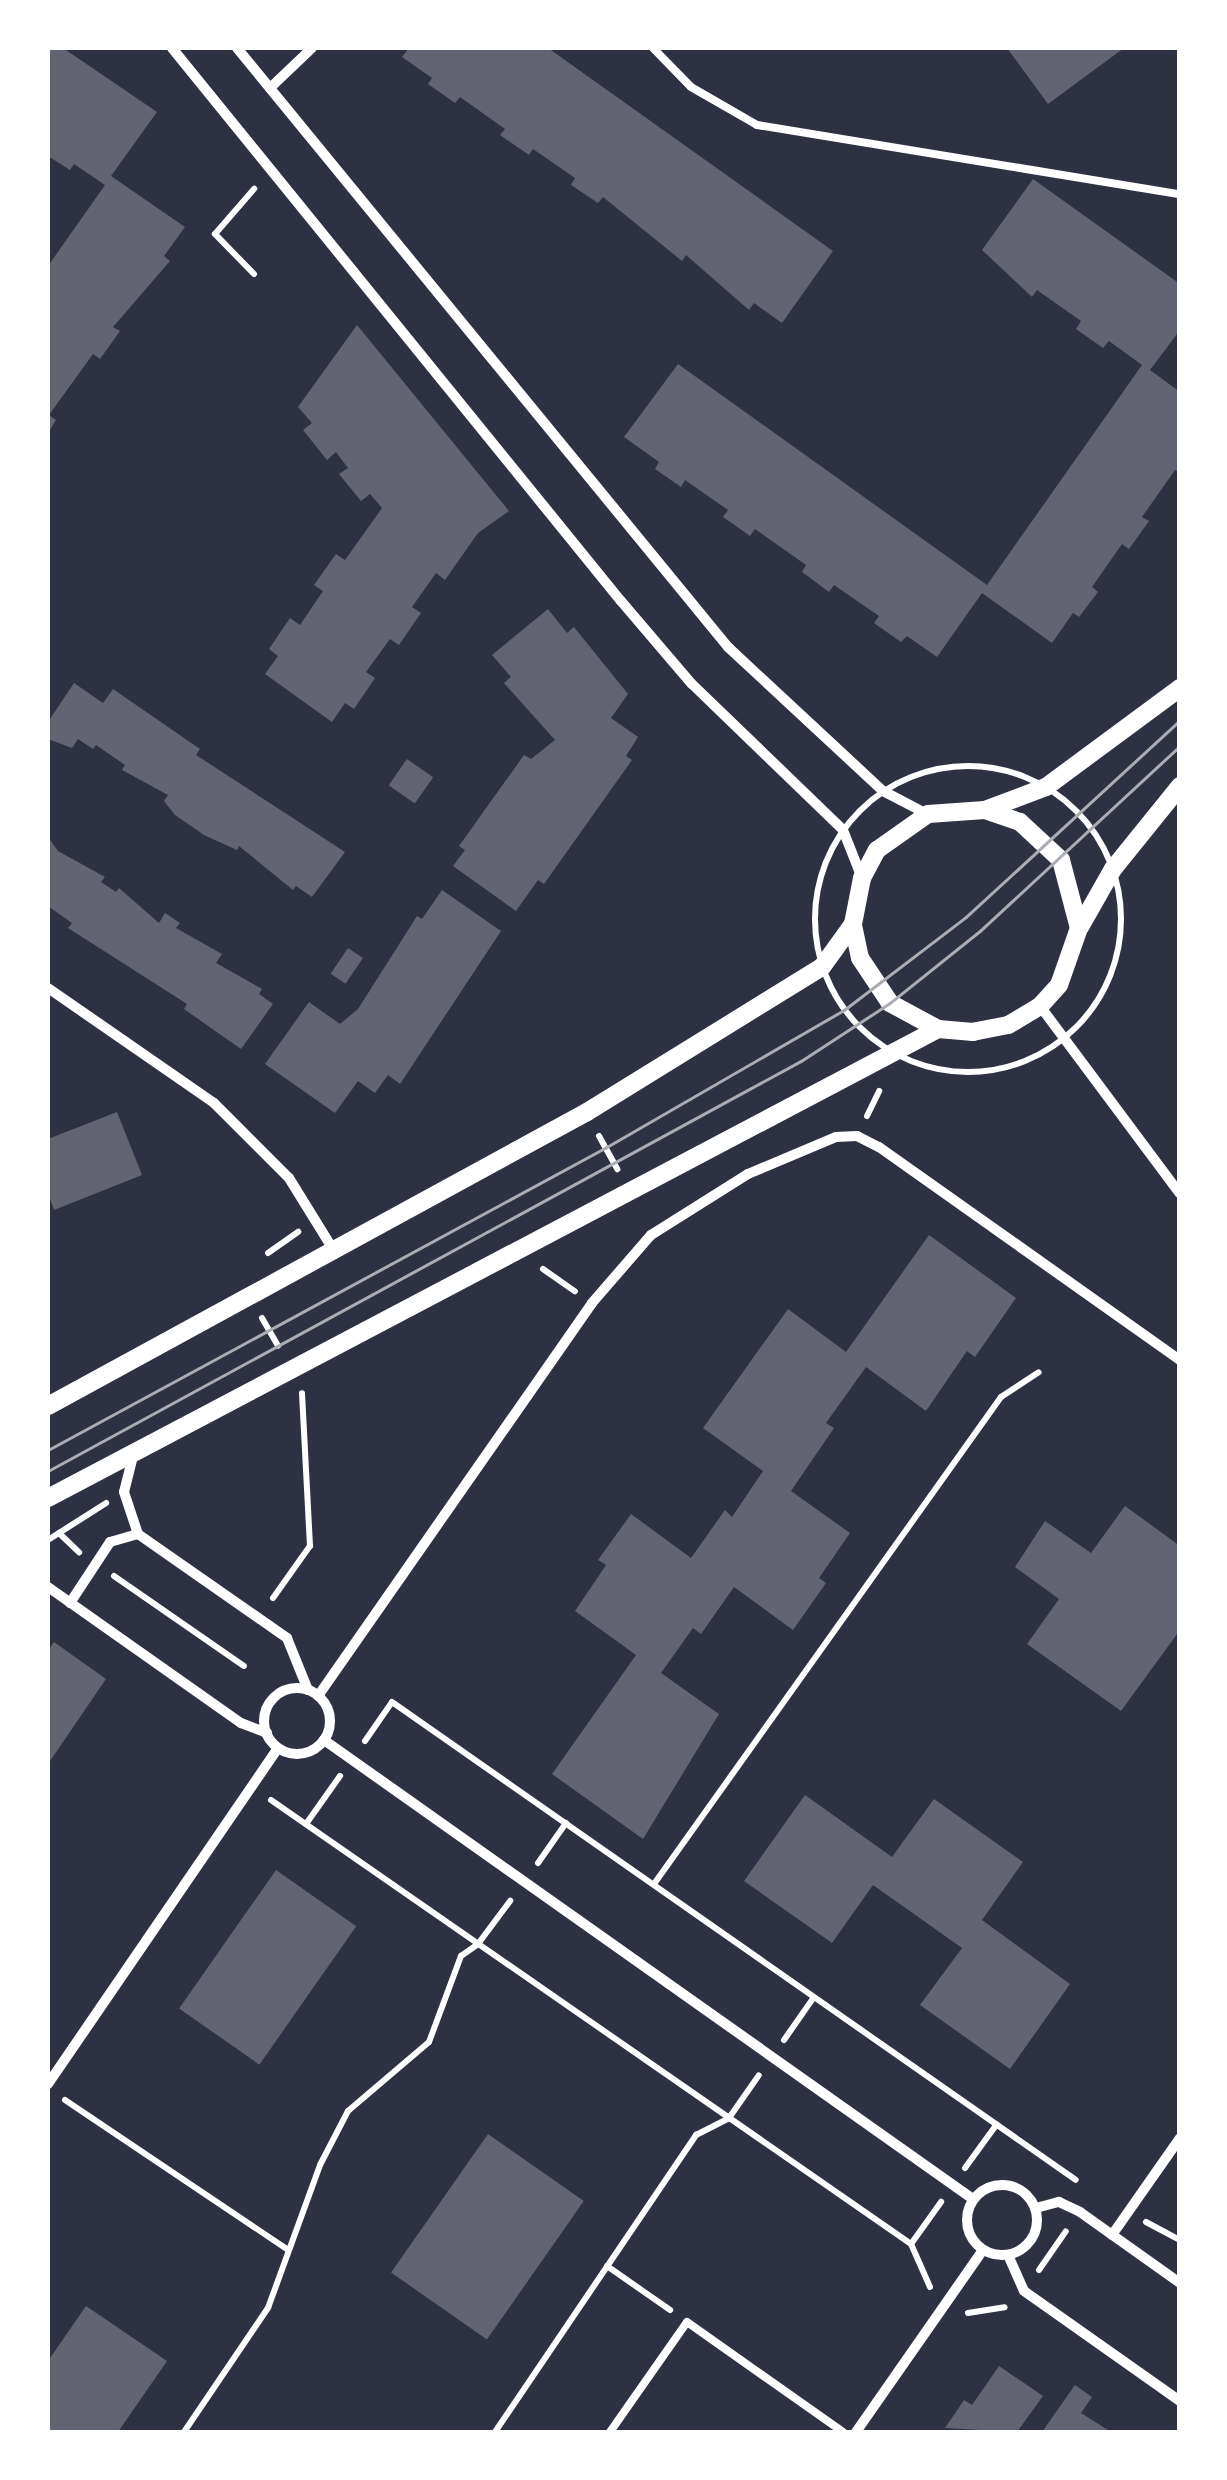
<!DOCTYPE html>
<html>
<head>
<meta charset="utf-8">
<style>
	body { margin:0 }
	#map { position:relative; width:1227px; height:2480px; overflow:hidden; background:#2d3142; font-family:"Exo 2",sans-serif }
	div>[style] { position:absolute }
	[style*='--x'] { left:calc(var(--x)*1px); top:calc(var(--y)*1px); width:calc(var(--w)*1px); rotate:calc(var(--a)*1deg) }
	.building>* { inset:0; background:#626471; transform-origin:0 0 }
	.path>* { height:6px; margin:-3px; padding:0 3px; transform-origin:3px; border-radius:3px; background:#fff }
	.path>.ring { margin:-3px; padding:0; box-sizing:content-box; background:none; border:6px solid #fff; border-radius:50% }
	.service>* { height:8px; margin:-4px; padding:0 4px; transform-origin:4px; border-radius:4px; background:#fff }
	.minor>* { height:10px; margin:-5px; padding:0 5px; transform-origin:5px; border-radius:5px; background:#fff }
	.minor>.ring { margin:-5px; padding:0; box-sizing:content-box; background:none; border:10px solid #fff; border-radius:50% }
	.tertiary>* { height:18px; margin:-9px; padding:0 9px; transform-origin:9px; border-radius:9px; background:#fff }
	.tram>* { height:2.5px; margin:-1.25px; padding:0 1.25px; transform-origin:1.25px; border-radius:1.25px; background:#abadb3 }
	span { translate:-50% -50%; white-space:nowrap; text-align:center; line-height:1.15; -webkit-text-stroke:9px #fff; paint-order:stroke }
	.frame { position:absolute; inset:0; border:50px solid #fff; pointer-events:none }
</style>
</head>
<body>
<div id="map">
	<div class="building">
		<i style="clip-path:polygon(48px 48px,63px 48px,157px 112px,111px 176px,185px 227px,164px 256px,170px 261px,113px 327px,120px 331px,100px 359px,93px 354px,49px 415px,56px 420px,48px 433px,48px 266px,105px 185px,74px 164px,70px 170px,48px 156px)"></i>
		<i style="clip-path:polygon(409px 48px,548px 48px,833px 251px,782px 323px,754px 303px,749px 310px,686px 255px,682px 261px,603px 197px,598px 203px,571px 185px,575px 178px,533px 149px,529px 155px,500px 135px,505px 129px,460px 97px,455px 103px,428px 84px,432px 78px,402px 57px)"></i>
		<i style="clip-path:polygon(1007px 48px,1124px 48px,1048px 104px)"></i>
		<i style="clip-path:polygon(1033px 179px,1180px 284px,1180px 330px,1150px 370px,1180px 392px,1180px 473px,1175px 470px,1142px 517px,1149px 521px,1129px 549px,1122px 544px,1092px 587px,1098px 592px,1079px 617px,1073px 613px,1052px 643px,982px 593px,937px 657px,907px 636px,901px 642px,874px 623px,879px 616px,834px 585px,829px 592px,802px 572px,806px 565px,755px 529px,750px 536px,723px 517px,728px 510px,685px 480px,681px 487px,655px 469px,659px 462px,624px 437px,678px 364px,987px 585px,1142px 365px,1109px 341px,1103px 348px,1076px 329px,1081px 321px,1037px 290px,1032px 297px,982px 250px)"></i>
		<i style="clip-path:polygon(357px 325px,509px 511px,478px 533px,445px 580px,436px 573px,412px 607px,421px 613px,399px 645px,390px 639px,366px 672px,375px 678px,354px 709px,345px 703px,332px 722px,265px 674px,278px 656px,269px 649px,290px 618px,300px 625px,323px 591px,314px 585px,336px 554px,345px 560px,382px 508px,370px 494px,361px 501px,339px 474px,348px 468px,336px 452px,327px 460px,303px 430px,312px 423px,298px 407px)"></i>
		<i style="clip-path:polygon(548px 609px,567px 633px,574px 627px,628px 694px,611px 718px,638px 737px,626px 756px,632px 760px,544px 884px,538px 880px,516px 911px,453px 866px,465px 850px,459px 846px,524px 755px,531px 759px,555px 740px,504px 683px,511px 677px,492px 655px)"></i>
		<i style="clip-path:polygon(74px 683px,103px 703px,113px 689px,200px 749px,196px 755px,345px 852px,312px 897px,296px 886px,293px 890px,239px 846px,237px 850px,204px 835px,175px 815px,164px 801px,168px 795px,122px 770px,125px 765px,96px 745px,93px 749px,78px 739px,72px 748px,48px 739px,48px 722px)"></i>
		<i style="left:407px;top:759px;width:32px;height:32px;rotate:35deg"></i>
		<i style="clip-path:polygon(48px 837px,58px 851px,105px 877px,101px 882px,116px 892px,119px 888px,159px 923px,165px 913px,180px 923px,176px 928px,222px 954px,216px 963px,262px 989px,259px 994px,273px 1004px,241px 1049px,184px 1009px,187px 1004px,68px 928px,72px 923px,48px 906px)"></i>
		<i style="clip-path:polygon(442px 890px,501px 931px,400px 1084px,388px 1075px,375px 1093px,358px 1081px,335px 1113px,265px 1064px,309px 1002px,340px 1024px,358px 1009px,417px 916px,422px 919px)"></i>
		<i style="left:348px;top:948px;width:18px;height:31px;rotate:34deg"></i>
		<i style="clip-path:polygon(117px 1112px,142px 1175px,54px 1210px,48px 1193px,48px 1139px)"></i>
		<i style="clip-path:polygon(929px 1235px,1016px 1298px,975px 1357px,967px 1351px,926px 1411px,866px 1367px,826px 1423px,834px 1428px,791px 1491px,850px 1533px,819px 1578px,826px 1583px,793px 1630px,734px 1587px,701px 1634px,693px 1628px,661px 1673px,719px 1714px,643px 1839px,552px 1774px,636px 1655px,575px 1611px,606px 1565px,598px 1560px,631px 1514px,691px 1558px,725px 1510px,732px 1517px,763px 1471px,703px 1428px,788px 1309px,846px 1352px)"></i>
		<i style="clip-path:polygon(1125px 1506px,1180px 1546px,1180px 1630px,1121px 1711px,1027px 1644px,1059px 1599px,1015px 1567px,1045px 1521px,1091px 1553px)"></i>
		<i style="clip-path:polygon(54px 1642px,106px 1679px,48px 1764px,48px 1651px)"></i>
		<i style="clip-path:polygon(805px 1795px,892px 1857px,934px 1799px,1023px 1862px,982px 1920px,1070px 1984px,1010px 2069px,920px 2005px,962px 1948px,873px 1885px,832px 1943px,744px 1881px)"></i>
		<i style="left:276px;top:1870px;width:98px;height:169px;rotate:35deg"></i>
		<i style="left:488px;top:2134px;width:117px;height:169px;rotate:35deg"></i>
		<i style="clip-path:polygon(86px 2306px,167px 2361px,118px 2432px,48px 2432px,48px 2361px)"></i>
		<i style="clip-path:polygon(999px 2366px,1043px 2396px,1017px 2432px,945px 2428px,964px 2400px,972px 2405px)"></i>
		<i style="clip-path:polygon(1075px 2385px,1092px 2397px,1081px 2413px,1111px 2432px,1042px 2432px)"></i>
	</div>
	<div class="path">
		<i style="--x:254;--y:274;--w:56;--a:-134.3"></i>
		<i style="--x:215;--y:234;--w:60;--a:-49.1"></i>
		<i class="ring" style="left:815px;top:766px;width:300px;height:300px"></i>
		<i style="--x:867;--y:1116;--w:28;--a:-64"></i>
		<i style="--x:599;--y:1136;--w:38;--a:61"></i>
		<i style="--x:268;--y:1253;--w:37;--a:-35"></i>
		<i style="--x:543;--y:1269;--w:39;--a:35"></i>
		<i style="--x:262;--y:1318;--w:32;--a:60"></i>
		<i style="--x:59;--y:1533;--w:28;--a:44"></i>
		<i style="--x:48;--y:1540;--w:69;--a:-32.5"></i>
		<i style="--x:114;--y:1576;--w:158;--a:34.7"></i>
		<i style="--x:273;--y:1598;--w:64;--a:-54.6"></i>
		<i style="--x:310;--y:1546;--w:153;--a:-93"></i>
		<i style="--x:365;--y:1741;--w:47;--a:-55.3"></i>
		<i style="--x:392;--y:1702;--w:834;--a:34.95"></i>
		<i style="--x:271;--y:1800;--w:779;--a:34.75"></i>
		<i style="--x:306;--y:1824;--w:59;--a:-54.7"></i>
		<i style="--x:538;--y:1863;--w:49;--a:-55"></i>
		<i style="--x:654;--y:1884;--w:598;--a:-54.53"></i>
		<i style="--x:1001;--y:1397;--w:45;--a:-33.3"></i>
		<i style="--x:784;--y:2040;--w:52;--a:-55.1"></i>
		<i style="--x:65;--y:2100;--w:269;--a:33.9"></i>
		<i style="--x:965;--y:2168;--w:54;--a:-54"></i>
		<i style="--x:1146;--y:2222;--w:38;--a:28"></i>
		<i style="--x:607;--y:2266;--w:77;--a:34.9"></i>
		<i style="--x:1039;--y:2270;--w:47;--a:-55.3"></i>
		<i style="--x:930;--y:2287;--w:47;--a:-113.8"></i>
		<i style="--x:911;--y:2244;--w:52;--a:-54.5"></i>
		<i style="--x:968;--y:2313;--w:37;--a:-9"></i>
		<i style="--x:184;--y:2432;--w:150;--a:-55.9"></i>
		<i style="--x:268;--y:2308;--w:152;--a:-70"></i>
		<i style="--x:320;--y:2165;--w:61;--a:-62.6"></i>
		<i style="--x:348;--y:2111;--w:106;--a:-40.4"></i>
		<i style="--x:429;--y:2042;--w:92;--a:-69.6"></i>
		<i style="--x:461;--y:1956;--w:21;--a:-35"></i>
		<i style="--x:478;--y:1944;--w:54;--a:-53.3"></i>
		<i style="--x:495;--y:2432;--w:359;--a:-55.9"></i>
		<i style="--x:696;--y:2135;--w:37;--a:-27"></i>
		<i style="--x:729;--y:2118;--w:52;--a:-55.1"></i>
	</div>
	<div class="service">
		<i style="--x:653;--y:48;--w:54;--a:45.7"></i>
		<i style="--x:691;--y:87;--w:76;--a:29.9"></i>
		<i style="--x:757;--y:125;--w:429;--a:9.3"></i>
		<i style="--x:610;--y:2432;--w:134;--a:-55"></i>
		<i style="--x:687;--y:2322;--w:191;--a:35.2"></i>
	</div>
	<div class="minor">
		<i style="--x:172;--y:48;--w:712;--a:50.93"></i>
		<i style="--x:621;--y:601;--w:109;--a:49.5"></i>
		<i style="--x:692;--y:684;--w:210;--a:44"></i>
		<i style="--x:843;--y:830;--w:52;--a:68.4"></i>
		<i style="--x:237;--y:48;--w:775;--a:50.66"></i>
		<i style="--x:728;--y:647;--w:212;--a:42.9"></i>
		<i style="--x:883;--y:791;--w:50;--a:27.6"></i>
		<i style="--x:270;--y:88;--w:58;--a:-43.6"></i>
		<i style="--x:48;--y:988;--w:202;--a:34.7"></i>
		<i style="--x:214;--y:1103;--w:106;--a:45"></i>
		<i style="--x:289;--y:1178;--w:86;--a:58.3"></i>
		<i style="--x:1040;--y:1006;--w:234;--a:53.3"></i>
		<i style="--x:134;--y:1452;--w:41;--a:104"></i>
		<i style="--x:124;--y:1492;--w:44;--a:71.6"></i>
		<i style="--x:138;--y:1534;--w:182;--a:34.9"></i>
		<i style="--x:287;--y:1638;--w:56;--a:68"></i>
		<i style="--x:48;--y:1587;--w:236;--a:35.2"></i>
		<i style="--x:241;--y:1723;--w:28;--a:21"></i>
		<i style="--x:70;--y:1603;--w:73;--a:-56.7"></i>
		<i style="--x:110;--y:1542;--w:29;--a:-16"></i>
		<i class="ring" style="left:264px;top:1688px;width:56px;height:56px"></i>
		<i style="--x:318;--y:1696;--w:479;--a:-55.1"></i>
		<i style="--x:592;--y:1303;--w:90;--a:-49.1"></i>
		<i style="--x:651;--y:1235;--w:115;--a:-32.2"></i>
		<i style="--x:748;--y:1174;--w:95;--a:-22.8"></i>
		<i style="--x:836;--y:1137;--w:21;--a:-3"></i>
		<i style="--x:857;--y:1136;--w:25;--a:27"></i>
		<i style="--x:879;--y:1147;--w:369;--a:35.3"></i>
		<i style="--x:324;--y:1740;--w:795;--a:35.27"></i>
		<i style="--x:48;--y:2084;--w:407;--a:-55.6"></i>
		<i class="ring" style="left:967px;top:2185px;width:60px;height:60px"></i>
		<i style="--x:1036;--y:2208;--w:24;--a:-15"></i>
		<i style="--x:1059;--y:2202;--w:23;--a:25"></i>
		<i style="--x:1080;--y:2212;--w:123;--a:35.4"></i>
		<i style="--x:1112;--y:2235;--w:118;--a:-55"></i>
		<i style="--x:1008;--y:2255;--w:39;--a:66"></i>
		<i style="--x:1024;--y:2291;--w:191;--a:35.2"></i>
		<i style="--x:856;--y:2432;--w:222;--a:-55.1"></i>
	</div>
	<div class="tertiary">
		<i style="--x:985;--y:810;--w:65;--a:-20.7"></i>
		<i style="--x:1046;--y:787;--w:167;--a:-36.5"></i>
		<i style="--x:1080;--y:927;--w:67;--a:-60.4"></i>
		<i style="--x:1113;--y:869;--w:107;--a:-51.1"></i>
		<i style="--x:48;--y:1406;--w:614;--a:-28.61"></i>
		<i style="--x:587;--y:1112;--w:276;--a:-31.7"></i>
		<i style="--x:822;--y:967;--w:53;--a:-54.2"></i>
		<i style="--x:853;--y:924;--w:47;--a:-78.9"></i>
		<i style="--x:862;--y:878;--w:32;--a:-62"></i>
		<i style="--x:877;--y:850;--w:62;--a:-35.2"></i>
		<i style="--x:928;--y:814;--w:57;--a:-4"></i>
		<i style="--x:985;--y:810;--w:37;--a:19"></i>
		<i style="--x:1020;--y:822;--w:56;--a:42.8"></i>
		<i style="--x:1061;--y:860;--w:70;--a:75.2"></i>
		<i style="--x:1079;--y:928;--w:60;--a:109.3"></i>
		<i style="--x:1059;--y:985;--w:28;--a:132"></i>
		<i style="--x:1040;--y:1006;--w:37;--a:149"></i>
		<i style="--x:1008;--y:1025;--w:36;--a:169"></i>
		<i style="--x:973;--y:1032;--w:35;--a:-175"></i>
		<i style="--x:938;--y:1029;--w:55;--a:-151.6"></i>
		<i style="--x:890;--y:1003;--w:54;--a:-123.7"></i>
		<i style="--x:860;--y:958;--w:35;--a:-102"></i>
		<i style="--x:48;--y:1498;--w:1006;--a:-27.79"></i>
	</div>
	<div class="tram">
		<i style="--x:48;--y:1450;--w:634;--a:-28.47"></i>
		<i style="--x:605;--y:1148;--w:276;--a:-30"></i>
		<i style="--x:844;--y:1010;--w:153;--a:-37.3"></i>
		<i style="--x:966;--y:917;--w:291;--a:-42.6"></i>
		<i style="--x:48;--y:1471;--w:857;--a:-28.57"></i>
		<i style="--x:801;--y:1061;--w:106;--a:-33.1"></i>
		<i style="--x:890;--y:1003;--w:115;--a:-38.7"></i>
		<i style="--x:980;--y:931;--w:272;--a:-42.8"></i>
	</div>
	<div class="frame"></div>
</div>
</body>
</html>
